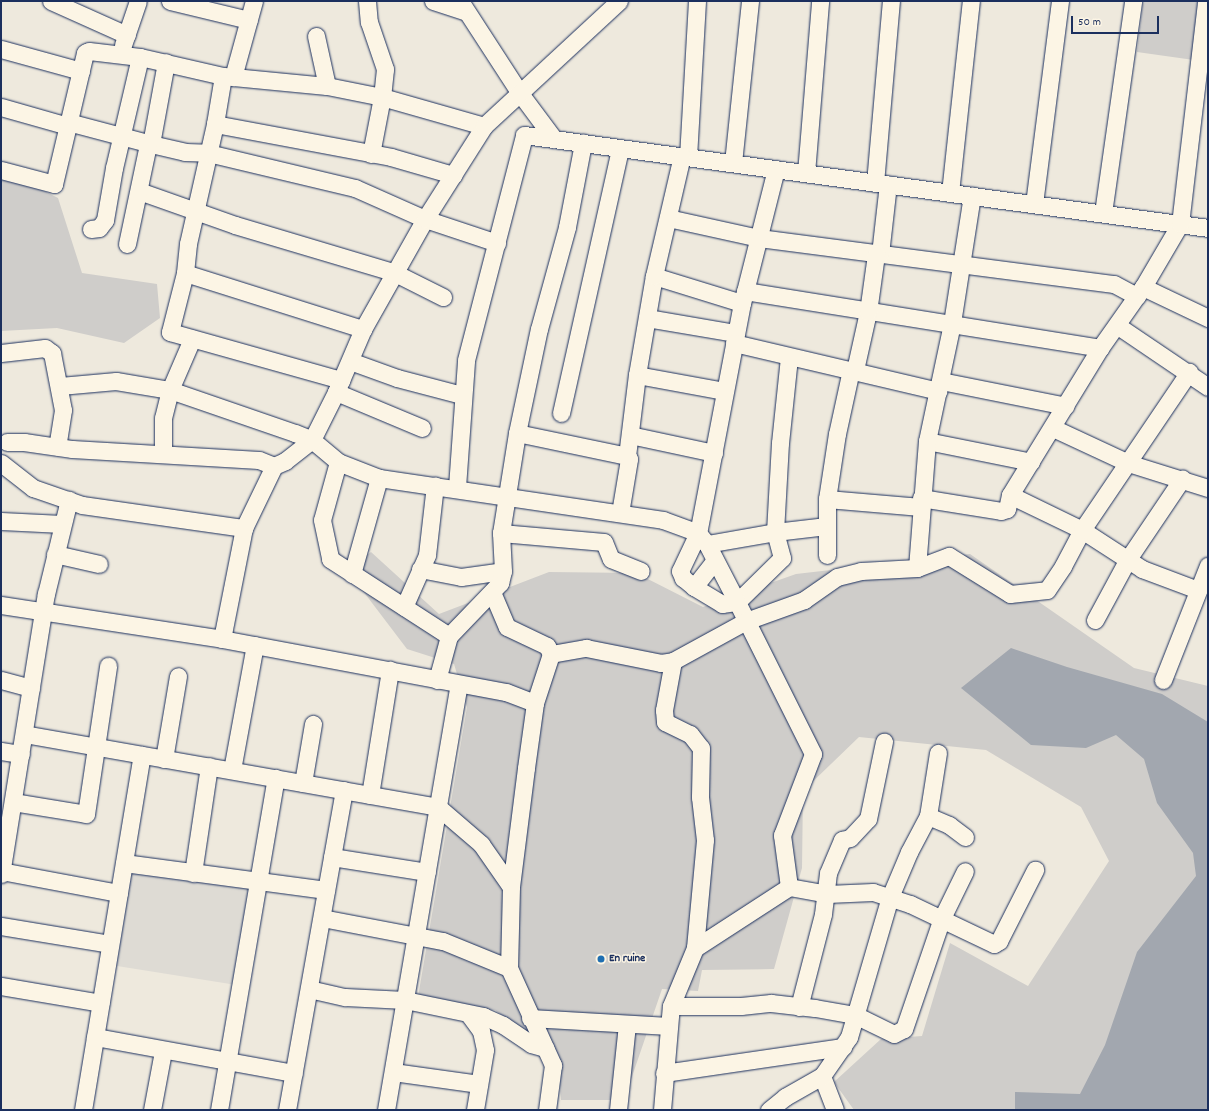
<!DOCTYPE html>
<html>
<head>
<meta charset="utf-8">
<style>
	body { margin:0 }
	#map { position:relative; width:1209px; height:1111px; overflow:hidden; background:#eee9dd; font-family:Dekko,sans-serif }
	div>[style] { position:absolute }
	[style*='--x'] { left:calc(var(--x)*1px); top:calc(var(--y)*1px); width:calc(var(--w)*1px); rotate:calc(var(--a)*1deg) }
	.built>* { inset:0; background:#dedbd4; transform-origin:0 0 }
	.green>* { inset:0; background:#cfcdca }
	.water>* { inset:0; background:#a2a7af }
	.roads { filter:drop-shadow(0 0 1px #1b2f5e) drop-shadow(0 0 1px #1b2f5e) }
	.minor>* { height:17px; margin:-8.5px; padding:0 8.5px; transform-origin:8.5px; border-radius:8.5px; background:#fcf5e5 }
	.dots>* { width:11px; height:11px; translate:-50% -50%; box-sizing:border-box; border:2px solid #fcf5e5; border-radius:50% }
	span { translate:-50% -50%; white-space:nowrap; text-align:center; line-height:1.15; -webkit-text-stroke:3px #fcf5e5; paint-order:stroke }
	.poi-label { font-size:12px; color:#1b2f5e; font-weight:700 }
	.left { translate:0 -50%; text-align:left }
	.frame { position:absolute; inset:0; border:2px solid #1b2f5e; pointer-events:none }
	.scale { position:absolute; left:1071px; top:16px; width:88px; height:18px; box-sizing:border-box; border:2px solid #1b2f5e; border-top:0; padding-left:5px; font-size:12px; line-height:14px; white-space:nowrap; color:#1b2f5e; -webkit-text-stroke:3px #fcf5e5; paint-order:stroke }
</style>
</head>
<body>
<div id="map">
	<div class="built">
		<i style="left:131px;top:868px;width:121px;height:99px;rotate:9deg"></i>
	</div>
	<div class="green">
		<i style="clip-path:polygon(1143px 1px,1208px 1px,1208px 62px,1137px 52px)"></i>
		<i style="clip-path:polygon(1px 169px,58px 198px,82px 273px,157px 284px,160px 318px,124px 343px,57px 328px,1px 331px)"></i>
		<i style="clip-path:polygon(371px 552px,439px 614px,549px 572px,636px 573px,703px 607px,796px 574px,970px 554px,1134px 668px,1208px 686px,1208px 1110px,854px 1110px,834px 1082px,881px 1039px,922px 1036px,950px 943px,1028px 986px,1109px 861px,1081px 807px,986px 750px,859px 737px,803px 791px,802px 868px,774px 969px,702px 970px,698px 991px,662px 989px,624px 1100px,561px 1100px,558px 1057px,495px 1010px,417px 1003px,467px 707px,454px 664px,407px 649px,347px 570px)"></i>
	</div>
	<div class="water">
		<i style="clip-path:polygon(1011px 648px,1067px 667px,1162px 694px,1208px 722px,1208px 1110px,1015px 1110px,1015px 1092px,1080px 1094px,1105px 1045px,1137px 952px,1196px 876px,1193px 853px,1157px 803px,1144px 759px,1116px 735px,1086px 748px,1031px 745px,961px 688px)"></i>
	</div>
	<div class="roads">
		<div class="minor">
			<i style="--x:51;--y:1;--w:83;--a:24.1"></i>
			<i style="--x:170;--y:1;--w:81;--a:13.5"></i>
			<i style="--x:367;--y:1;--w:21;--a:85"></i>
			<i style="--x:369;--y:22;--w:50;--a:71.2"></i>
			<i style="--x:385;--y:69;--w:28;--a:96"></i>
			<i style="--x:382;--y:97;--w:58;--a:100.9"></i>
			<i style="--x:433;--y:1;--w:33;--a:18"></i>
			<i style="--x:460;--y:1;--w:108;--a:57"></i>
			<i style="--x:519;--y:92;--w:59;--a:53.3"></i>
			<i style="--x:316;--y:36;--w:51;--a:77.6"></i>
			<i style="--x:123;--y:45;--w:46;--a:-71.2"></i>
			<i style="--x:1;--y:49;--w:83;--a:15.4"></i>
			<i style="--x:223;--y:76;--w:49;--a:99.5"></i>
			<i style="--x:215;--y:124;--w:123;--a:102.7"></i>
			<i style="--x:188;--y:244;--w:29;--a:96"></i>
			<i style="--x:185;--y:273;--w:61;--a:104.3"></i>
			<i style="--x:170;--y:332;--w:178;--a:15.7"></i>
			<i style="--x:233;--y:77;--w:79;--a:-74.6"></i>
			<i style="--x:1;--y:107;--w:70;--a:15.8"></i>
			<i style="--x:68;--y:122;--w:86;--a:14.8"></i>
			<i style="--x:151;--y:144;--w:35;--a:13"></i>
			<i style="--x:185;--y:152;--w:23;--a:2"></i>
			<i style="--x:208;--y:153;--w:151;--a:13.4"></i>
			<i style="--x:355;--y:188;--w:77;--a:23.9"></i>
			<i style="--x:425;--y:219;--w:76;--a:18.4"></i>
			<i style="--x:215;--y:124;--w:179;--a:10.6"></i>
			<i style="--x:391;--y:157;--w:65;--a:16.2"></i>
			<i style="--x:151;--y:144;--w:83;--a:-79.6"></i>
			<i style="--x:688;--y:157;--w:156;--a:-86.7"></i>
			<i style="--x:733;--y:163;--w:163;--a:-84"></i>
			<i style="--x:776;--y:169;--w:138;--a:104.2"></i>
			<i style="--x:742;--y:303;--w:234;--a:100.8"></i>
			<i style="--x:698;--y:533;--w:42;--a:115.3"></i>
			<i style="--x:680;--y:571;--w:8;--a:67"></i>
			<i style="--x:683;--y:578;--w:14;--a:39"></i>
			<i style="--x:694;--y:587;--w:33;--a:31"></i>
			<i style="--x:722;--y:604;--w:15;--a:-8"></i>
			<i style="--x:737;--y:602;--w:63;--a:-44.4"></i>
			<i style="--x:782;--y:558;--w:27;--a:-105"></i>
			<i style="--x:775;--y:532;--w:89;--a:-86.8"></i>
			<i style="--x:780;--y:443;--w:86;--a:-84"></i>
			<i style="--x:1;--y:170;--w:55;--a:14.8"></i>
			<i style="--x:54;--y:184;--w:135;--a:-76.7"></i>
			<i style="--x:85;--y:53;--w:4;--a:-27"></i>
			<i style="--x:89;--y:51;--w:51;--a:6.7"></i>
			<i style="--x:140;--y:57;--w:85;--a:12.9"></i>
			<i style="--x:223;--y:76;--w:104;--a:5.5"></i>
			<i style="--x:327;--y:86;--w:56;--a:11.3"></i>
			<i style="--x:382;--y:97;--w:106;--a:15.9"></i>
			<i style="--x:806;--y:173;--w:173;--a:-85.3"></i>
			<i style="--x:875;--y:183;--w:183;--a:-85"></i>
			<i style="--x:139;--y:191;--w:102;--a:19.5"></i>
			<i style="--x:235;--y:225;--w:165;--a:16.6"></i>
			<i style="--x:393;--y:272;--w:56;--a:26.6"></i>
			<i style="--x:950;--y:193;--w:193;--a:-83.8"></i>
			<i style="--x:1034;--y:204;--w:205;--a:-82.7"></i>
			<i style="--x:1103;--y:213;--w:214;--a:-81.9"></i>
			<i style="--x:668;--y:218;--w:93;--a:12.4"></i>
			<i style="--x:759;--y:238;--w:358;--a:7.4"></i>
			<i style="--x:1114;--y:284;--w:26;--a:28"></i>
			<i style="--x:91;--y:229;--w:8;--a:-7"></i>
			<i style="--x:99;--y:228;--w:10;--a:-53"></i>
			<i style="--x:105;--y:220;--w:53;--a:-80.2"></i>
			<i style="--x:114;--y:168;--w:114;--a:-76.8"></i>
			<i style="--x:127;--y:244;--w:102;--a:-78.1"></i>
			<i style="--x:880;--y:254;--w:70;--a:-83.5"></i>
			<i style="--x:185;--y:273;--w:187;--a:17.5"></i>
			<i style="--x:654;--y:276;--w:92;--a:17.1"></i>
			<i style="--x:1143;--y:287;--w:72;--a:25.5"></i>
			<i style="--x:745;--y:291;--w:360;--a:9.1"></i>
			<i style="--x:647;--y:318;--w:90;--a:9.6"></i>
			<i style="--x:1118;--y:326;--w:109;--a:34.1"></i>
			<i style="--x:734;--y:343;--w:210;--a:13.2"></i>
			<i style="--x:1;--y:353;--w:44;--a:-6.5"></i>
			<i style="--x:45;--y:348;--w:9;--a:36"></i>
			<i style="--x:52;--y:353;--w:58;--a:79.1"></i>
			<i style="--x:63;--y:410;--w:37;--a:99"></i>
			<i style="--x:350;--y:361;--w:50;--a:19.9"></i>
			<i style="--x:397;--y:378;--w:67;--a:14.7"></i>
			<i style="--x:855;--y:370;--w:59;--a:-77.4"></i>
			<i style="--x:868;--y:312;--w:59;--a:-82.1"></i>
			<i style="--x:637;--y:375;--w:88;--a:10.4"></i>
			<i style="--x:941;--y:381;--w:127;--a:11.3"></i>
			<i style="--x:60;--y:386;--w:56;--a:-5.1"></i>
			<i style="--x:116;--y:381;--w:55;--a:9.5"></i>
			<i style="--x:170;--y:390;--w:132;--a:19"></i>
			<i style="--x:295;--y:433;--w:18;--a:22"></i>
			<i style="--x:312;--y:440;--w:34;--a:40"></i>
			<i style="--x:338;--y:462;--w:44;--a:21.3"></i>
			<i style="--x:379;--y:478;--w:287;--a:8.4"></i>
			<i style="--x:663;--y:520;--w:37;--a:20"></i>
			<i style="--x:698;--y:533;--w:14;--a:51"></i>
			<i style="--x:707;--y:544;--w:65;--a:62.7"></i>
			<i style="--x:737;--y:602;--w:170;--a:63.4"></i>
			<i style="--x:813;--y:754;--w:87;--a:110.9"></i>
			<i style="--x:782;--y:835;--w:52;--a:82.3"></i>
			<i style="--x:336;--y:392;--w:93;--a:22.7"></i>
			<i style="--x:561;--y:413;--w:271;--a:-77.4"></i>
			<i style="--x:1053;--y:428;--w:83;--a:25"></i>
			<i style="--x:1128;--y:463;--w:84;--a:17.4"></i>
			<i style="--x:517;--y:433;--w:112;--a:11.8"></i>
			<i style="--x:630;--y:435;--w:86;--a:12.1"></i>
			<i style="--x:927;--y:441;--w:106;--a:11.4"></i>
			<i style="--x:7;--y:442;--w:17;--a:0"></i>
			<i style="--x:24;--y:442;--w:49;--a:8.3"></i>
			<i style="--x:72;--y:449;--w:187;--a:3.4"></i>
			<i style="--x:259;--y:460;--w:16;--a:22"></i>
			<i style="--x:163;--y:452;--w:34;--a:-90"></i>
			<i style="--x:163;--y:418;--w:29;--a:-76"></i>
			<i style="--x:170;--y:390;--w:56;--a:-66.7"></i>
			<i style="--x:338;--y:462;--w:60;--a:105.4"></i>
			<i style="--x:322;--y:520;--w:40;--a:78"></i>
			<i style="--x:330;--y:559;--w:142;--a:32.9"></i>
			<i style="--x:1;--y:463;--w:41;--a:38"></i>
			<i style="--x:33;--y:488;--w:52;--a:19.1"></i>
			<i style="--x:82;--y:505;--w:164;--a:8.1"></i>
			<i style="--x:457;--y:487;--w:127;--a:-85.9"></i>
			<i style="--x:466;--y:360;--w:232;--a:-75.5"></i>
			<i style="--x:524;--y:135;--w:690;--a:7.74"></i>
			<i style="--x:1010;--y:495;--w:80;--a:25.9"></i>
			<i style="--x:1082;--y:530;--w:72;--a:33"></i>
			<i style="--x:1142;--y:569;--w:60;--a:20.6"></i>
			<i style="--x:921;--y:498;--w:81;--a:9.2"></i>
			<i style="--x:1001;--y:511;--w:6;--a:-18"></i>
			<i style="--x:1007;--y:509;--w:14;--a:-78"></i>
			<i style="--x:1010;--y:495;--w:172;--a:-58.5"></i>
			<i style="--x:1100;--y:348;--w:75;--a:-54.8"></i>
			<i style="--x:1143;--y:287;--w:73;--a:-59.6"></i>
			<i style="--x:1180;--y:224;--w:225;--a:-83.3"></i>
			<i style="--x:827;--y:499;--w:94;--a:4.9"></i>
			<i style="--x:620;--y:513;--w:55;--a:-80.5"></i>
			<i style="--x:629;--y:459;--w:4;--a:-124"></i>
			<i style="--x:627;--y:456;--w:82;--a:-83"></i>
			<i style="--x:637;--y:375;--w:100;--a:-80.3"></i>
			<i style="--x:654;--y:276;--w:123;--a:-76.9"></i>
			<i style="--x:1;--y:521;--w:61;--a:2.8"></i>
			<i style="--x:501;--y:533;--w:103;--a:5"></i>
			<i style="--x:604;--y:542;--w:18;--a:68"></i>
			<i style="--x:611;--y:559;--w:32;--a:22"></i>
			<i style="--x:707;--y:544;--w:69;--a:-10"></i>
			<i style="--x:775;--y:532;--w:52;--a:-6.6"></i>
			<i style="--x:55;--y:554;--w:45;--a:12.8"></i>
			<i style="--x:827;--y:555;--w:56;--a:-90"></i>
			<i style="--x:827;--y:499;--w:66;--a:-81.3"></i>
			<i style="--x:837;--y:434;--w:66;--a:-77.7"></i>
			<i style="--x:917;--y:568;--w:127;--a:-85.5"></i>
			<i style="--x:927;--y:441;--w:121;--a:-78"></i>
			<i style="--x:952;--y:323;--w:129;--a:-81.1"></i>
			<i style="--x:420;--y:569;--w:42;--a:11"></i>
			<i style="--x:461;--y:577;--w:42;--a:-8.1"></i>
			<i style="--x:352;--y:574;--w:100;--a:-74.3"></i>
			<i style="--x:694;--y:587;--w:34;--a:-52"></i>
			<i style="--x:492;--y:592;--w:38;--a:67"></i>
			<i style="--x:507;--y:627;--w:44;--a:25.4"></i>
			<i style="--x:547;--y:646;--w:9;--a:63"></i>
			<i style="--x:551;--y:654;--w:52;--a:108.1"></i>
			<i style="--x:535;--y:703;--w:66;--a:97.9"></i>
			<i style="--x:526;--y:768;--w:120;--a:97.2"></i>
			<i style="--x:511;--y:887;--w:81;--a:91.4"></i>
			<i style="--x:509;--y:968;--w:107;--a:65.6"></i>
			<i style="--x:553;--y:1065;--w:45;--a:97.6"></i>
			<i style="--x:1;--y:605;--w:224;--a:8.7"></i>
			<i style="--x:222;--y:639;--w:289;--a:10.6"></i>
			<i style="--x:506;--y:692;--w:31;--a:21"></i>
			<i style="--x:404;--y:607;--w:57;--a:-66.1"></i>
			<i style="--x:427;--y:555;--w:70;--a:-83.5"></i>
			<i style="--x:1095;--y:620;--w:69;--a:-61.6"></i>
			<i style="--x:1128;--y:559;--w:97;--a:-56"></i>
			<i style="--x:222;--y:639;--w:113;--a:-78.8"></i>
			<i style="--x:244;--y:528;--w:69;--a:-64.2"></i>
			<i style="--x:274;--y:466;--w:12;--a:-24"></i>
			<i style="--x:285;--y:461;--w:34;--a:-38"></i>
			<i style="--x:312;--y:440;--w:54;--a:-63.4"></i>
			<i style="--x:336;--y:392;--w:69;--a:-66.8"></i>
			<i style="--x:363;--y:329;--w:126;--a:-60.6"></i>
			<i style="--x:425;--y:219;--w:110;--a:-57.6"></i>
			<i style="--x:484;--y:126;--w:184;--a:-42.8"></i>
			<i style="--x:551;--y:654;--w:36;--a:-10"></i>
			<i style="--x:586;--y:648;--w:76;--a:11.3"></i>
			<i style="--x:661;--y:663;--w:12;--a:-9"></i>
			<i style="--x:673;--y:661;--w:83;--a:-28.7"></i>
			<i style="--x:746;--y:621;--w:62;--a:-19.9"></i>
			<i style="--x:804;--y:600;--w:40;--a:-34.9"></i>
			<i style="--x:837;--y:577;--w:25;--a:-14"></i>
			<i style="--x:861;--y:571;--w:56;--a:-3.1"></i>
			<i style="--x:917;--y:568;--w:34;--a:-21"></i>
			<i style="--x:949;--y:556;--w:72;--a:31.9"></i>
			<i style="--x:1010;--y:594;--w:37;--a:-6"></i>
			<i style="--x:1047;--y:590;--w:29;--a:-56"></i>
			<i style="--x:1063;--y:566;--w:41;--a:-62.2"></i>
			<i style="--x:1082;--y:530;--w:191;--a:-55.9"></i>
			<i style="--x:673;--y:661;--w:50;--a:100.4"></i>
			<i style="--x:664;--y:710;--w:12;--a:85"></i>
			<i style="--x:665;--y:722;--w:28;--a:26"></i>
			<i style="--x:690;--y:734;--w:18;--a:52"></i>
			<i style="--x:701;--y:748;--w:49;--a:91.2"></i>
			<i style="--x:700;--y:797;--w:43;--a:83.4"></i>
			<i style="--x:705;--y:840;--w:108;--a:95.3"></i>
			<i style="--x:1;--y:680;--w:31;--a:15"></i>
			<i style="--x:437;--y:680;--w:46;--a:-74.7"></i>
			<i style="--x:449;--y:636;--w:74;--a:-46.1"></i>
			<i style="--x:500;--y:583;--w:12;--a:-76"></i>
			<i style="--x:503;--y:571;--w:38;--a:-93"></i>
			<i style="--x:501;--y:533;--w:101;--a:-80.9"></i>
			<i style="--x:517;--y:433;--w:106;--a:-78.1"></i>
			<i style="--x:539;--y:329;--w:106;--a:-74.6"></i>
			<i style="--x:567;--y:227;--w:86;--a:-79.2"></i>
			<i style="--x:1163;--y:680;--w:123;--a:-68.5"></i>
			<i style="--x:24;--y:734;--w:420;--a:10"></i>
			<i style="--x:438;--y:807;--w:57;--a:40.7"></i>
			<i style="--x:481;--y:844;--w:52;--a:55.1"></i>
			<i style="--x:1;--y:751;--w:20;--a:9"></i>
			<i style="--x:164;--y:759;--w:84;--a:-80.4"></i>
			<i style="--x:232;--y:770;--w:127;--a:-79.6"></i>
			<i style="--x:303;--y:783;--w:60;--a:-80.4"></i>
			<i style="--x:370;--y:795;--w:127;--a:-80.9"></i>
			<i style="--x:13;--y:802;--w:74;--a:9.3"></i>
			<i style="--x:86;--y:814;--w:150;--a:-81.5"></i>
			<i style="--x:928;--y:816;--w:23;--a:23"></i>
			<i style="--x:949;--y:825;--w:20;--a:37"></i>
			<i style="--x:332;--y:857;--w:96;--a:9"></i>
			<i style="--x:124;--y:863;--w:204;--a:7.6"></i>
			<i style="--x:1;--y:871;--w:120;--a:10.6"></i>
			<i style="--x:193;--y:873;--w:108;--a:-81.5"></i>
			<i style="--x:1;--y:874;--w:284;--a:-80.9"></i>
			<i style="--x:46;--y:594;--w:97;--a:-76.3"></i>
			<i style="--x:322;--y:918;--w:123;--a:10.8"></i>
			<i style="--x:443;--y:941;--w:71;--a:22.2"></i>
			<i style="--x:1;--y:926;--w:110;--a:9.4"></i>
			<i style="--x:1;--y:986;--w:101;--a:9.6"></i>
			<i style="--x:309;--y:989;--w:37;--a:13"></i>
			<i style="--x:345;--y:997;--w:60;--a:2.9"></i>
			<i style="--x:405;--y:1000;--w:80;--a:11.6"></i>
			<i style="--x:483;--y:1016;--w:22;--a:24"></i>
			<i style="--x:503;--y:1025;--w:34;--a:34"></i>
			<i style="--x:531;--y:1044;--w:15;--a:16"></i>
			<i style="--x:671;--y:1006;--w:70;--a:0"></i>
			<i style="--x:741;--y:1006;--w:30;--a:-6"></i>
			<i style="--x:771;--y:1003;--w:44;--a:6.5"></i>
			<i style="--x:815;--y:1008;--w:41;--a:9.9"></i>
			<i style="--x:855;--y:1015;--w:43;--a:26"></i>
			<i style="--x:894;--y:1034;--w:11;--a:-27"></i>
			<i style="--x:904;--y:1029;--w:117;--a:-71.1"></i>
			<i style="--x:942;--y:918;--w:52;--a:-63.9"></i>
			<i style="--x:799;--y:1007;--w:96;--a:-75.5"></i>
			<i style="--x:823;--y:914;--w:41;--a:-83"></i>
			<i style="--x:828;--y:873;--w:36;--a:-67"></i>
			<i style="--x:842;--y:840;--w:8;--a:-14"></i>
			<i style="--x:850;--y:838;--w:26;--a:-47"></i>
			<i style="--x:868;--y:819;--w:79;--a:-78.3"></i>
			<i style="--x:470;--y:1016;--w:19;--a:54"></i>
			<i style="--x:481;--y:1031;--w:19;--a:78"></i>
			<i style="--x:485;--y:1050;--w:61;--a:99.5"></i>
			<i style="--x:530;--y:1018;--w:139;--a:3.3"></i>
			<i style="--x:95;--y:1037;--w:202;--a:10.3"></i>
			<i style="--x:393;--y:1072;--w:87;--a:7.9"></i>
			<i style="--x:664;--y:1073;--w:181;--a:-8.3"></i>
			<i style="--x:822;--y:1076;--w:36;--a:69"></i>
			<i style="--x:83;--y:1110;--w:360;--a:-80.6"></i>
			<i style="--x:152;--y:1110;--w:60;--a:-79.4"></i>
			<i style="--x:219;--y:1110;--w:337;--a:-80.3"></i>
			<i style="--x:287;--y:1110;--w:325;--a:-79.9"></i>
			<i style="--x:386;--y:1110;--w:431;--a:-80.3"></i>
			<i style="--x:618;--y:1110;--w:86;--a:-84"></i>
			<i style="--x:662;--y:1110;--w:104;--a:-85.1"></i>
			<i style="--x:671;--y:1006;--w:63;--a:-67.5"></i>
			<i style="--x:695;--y:948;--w:112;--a:-33"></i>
			<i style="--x:789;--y:887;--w:39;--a:10"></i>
			<i style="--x:827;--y:894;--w:46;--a:-2.5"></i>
			<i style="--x:873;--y:892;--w:39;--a:18"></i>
			<i style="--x:910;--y:904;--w:93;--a:25.5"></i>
			<i style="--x:994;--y:944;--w:6;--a:-31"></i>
			<i style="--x:999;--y:941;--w:80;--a:-63.1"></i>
			<i style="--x:769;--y:1110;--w:21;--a:-39"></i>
			<i style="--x:785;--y:1097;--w:43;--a:-29.6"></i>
			<i style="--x:822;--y:1076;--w:47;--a:-55.3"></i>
			<i style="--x:849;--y:1037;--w:146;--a:-73.7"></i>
			<i style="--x:890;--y:897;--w:49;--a:-67.1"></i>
			<i style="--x:909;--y:852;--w:41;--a:-62.2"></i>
			<i style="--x:928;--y:816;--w:64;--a:-81"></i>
		</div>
	</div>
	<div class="dots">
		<i style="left:601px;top:959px;background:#1f6fb2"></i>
	</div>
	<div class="poi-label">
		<span class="left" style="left:609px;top:959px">En ruine</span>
	</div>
	<div class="frame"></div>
	<div class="scale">50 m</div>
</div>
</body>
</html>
